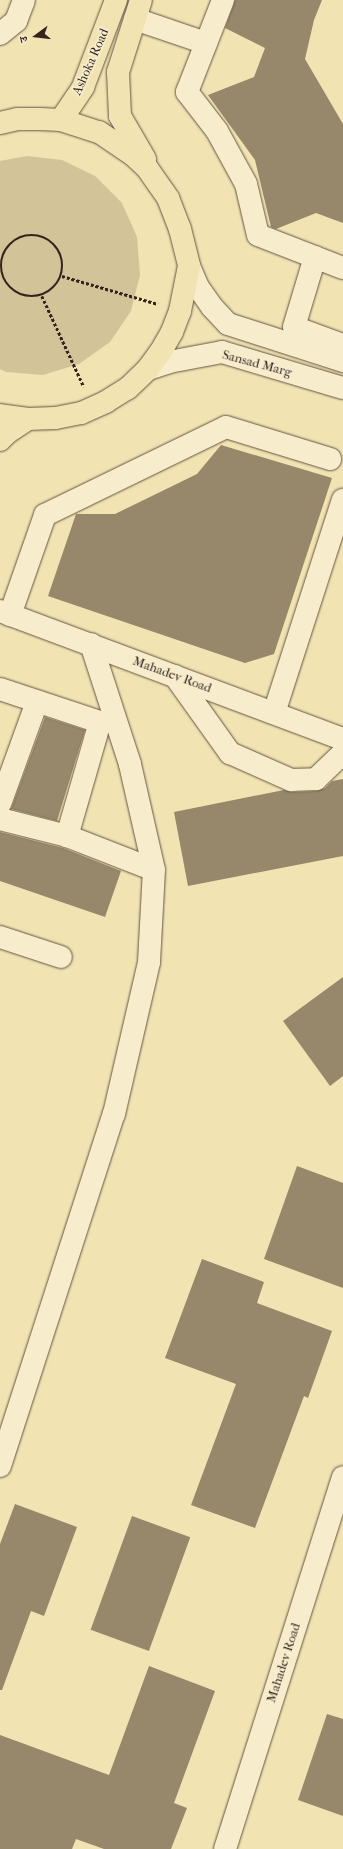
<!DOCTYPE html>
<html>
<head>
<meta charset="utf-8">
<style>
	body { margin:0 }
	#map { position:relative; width:343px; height:1849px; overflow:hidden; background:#f2e3b2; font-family:"IM FELL French Canon","Noto Serif Devanagari",serif }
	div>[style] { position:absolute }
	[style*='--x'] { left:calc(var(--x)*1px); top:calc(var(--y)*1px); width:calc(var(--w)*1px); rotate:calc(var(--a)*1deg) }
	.green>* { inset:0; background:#d2c399 }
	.building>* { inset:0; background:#97876b; transform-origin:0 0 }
	.path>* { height:2.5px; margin-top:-1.25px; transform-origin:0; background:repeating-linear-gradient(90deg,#34241e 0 3px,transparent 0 5px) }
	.path>.ring { margin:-1.25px; padding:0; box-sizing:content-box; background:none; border:2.5px solid #34241e; border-radius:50% }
	.roads { filter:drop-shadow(0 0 1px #645443) drop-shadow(0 0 1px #645443) }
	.minor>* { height:22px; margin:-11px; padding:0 11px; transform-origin:11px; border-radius:11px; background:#f7edcd }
	.major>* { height:22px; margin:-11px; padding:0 11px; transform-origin:11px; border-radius:11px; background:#f2e3b2 }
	span { translate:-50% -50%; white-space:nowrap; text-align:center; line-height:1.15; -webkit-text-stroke:3.5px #f7edcd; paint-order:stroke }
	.street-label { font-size:13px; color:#34241e }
	.north { position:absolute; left:16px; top:16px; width:40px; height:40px; -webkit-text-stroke:3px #f7edcd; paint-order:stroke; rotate:255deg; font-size:11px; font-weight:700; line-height:16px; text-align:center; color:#34241e }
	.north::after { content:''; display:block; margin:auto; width:14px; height:18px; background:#34241e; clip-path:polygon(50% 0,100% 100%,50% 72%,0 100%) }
</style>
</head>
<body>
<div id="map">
	<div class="green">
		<i style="clip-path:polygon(27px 156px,62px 160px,95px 176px,122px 203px,137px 237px,140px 275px,131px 311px,110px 342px,79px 364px,43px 375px,6px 372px,0 369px,0 161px)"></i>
	</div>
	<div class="building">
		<i style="clip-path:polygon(235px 0,322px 0,314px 20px,305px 59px,343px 124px,343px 223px,316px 213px,276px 229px,271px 227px,255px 160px,208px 95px,254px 77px,265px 48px,225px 28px)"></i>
		<i style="clip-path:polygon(221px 445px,332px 478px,274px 654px,245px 663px,48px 596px,76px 514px,115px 514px,197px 474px)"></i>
		<i style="clip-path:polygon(45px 717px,85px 730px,57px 821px,11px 809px)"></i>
		<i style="clip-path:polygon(343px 779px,343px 856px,188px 886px,174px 812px,284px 790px,292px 792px,316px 791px,325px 788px,332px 781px)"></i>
		<i style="clip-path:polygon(0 832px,63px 848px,121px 871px,105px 917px,0 881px)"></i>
		<i style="clip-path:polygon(343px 977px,343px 1076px,330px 1086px,283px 1021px)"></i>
		<i style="clip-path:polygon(297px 1166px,343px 1183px,343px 1288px,264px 1259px)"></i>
		<i style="clip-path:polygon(202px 1259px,264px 1282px,257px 1303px,332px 1331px,308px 1398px,304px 1396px,255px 1528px,191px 1505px,236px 1384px,165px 1358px)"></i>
		<i style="clip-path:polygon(15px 1504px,77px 1527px,44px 1616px,31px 1611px,2px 1690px,0 1690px,0 1544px)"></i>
		<i style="left:132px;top:1516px;width:62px;height:121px;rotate:20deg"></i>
		<i style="clip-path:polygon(149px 1666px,215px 1691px,174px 1803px,187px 1808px,171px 1849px,104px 1849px,76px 1839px,72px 1849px,0 1849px,0 1735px,109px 1775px)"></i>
		<i style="clip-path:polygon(327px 1714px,343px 1719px,343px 1816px,298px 1800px)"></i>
	</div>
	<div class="path">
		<i class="ring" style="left:1px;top:235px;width:59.5px;height:59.5px"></i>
		<i style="--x:62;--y:276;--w:100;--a:16.3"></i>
		<i style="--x:42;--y:296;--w:100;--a:65.2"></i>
	</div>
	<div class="roads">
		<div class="minor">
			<i style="--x:223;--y:0;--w:99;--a:111.4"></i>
			<i style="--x:187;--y:92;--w:49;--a:52.4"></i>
			<i style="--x:217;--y:131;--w:60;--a:61.3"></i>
			<i style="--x:246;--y:184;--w:52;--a:76.8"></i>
			<i style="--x:258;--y:235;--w:91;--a:21.2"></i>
			<i style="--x:135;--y:19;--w:75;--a:18.7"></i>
			<i style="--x:0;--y:34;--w:21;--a:-39"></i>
			<i style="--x:16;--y:21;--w:22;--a:-69"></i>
			<i style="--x:315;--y:257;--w:73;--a:106.7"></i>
			<i style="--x:294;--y:327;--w:52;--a:20.2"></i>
			<i style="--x:189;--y:266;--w:23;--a:67"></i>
			<i style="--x:198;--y:287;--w:24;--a:55"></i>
			<i style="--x:212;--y:307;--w:23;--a:47"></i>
			<i style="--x:228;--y:324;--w:121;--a:17.8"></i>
			<i style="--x:148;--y:369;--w:22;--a:-18"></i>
			<i style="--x:169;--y:362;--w:54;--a:-10.7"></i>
			<i style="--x:222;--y:352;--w:126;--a:16.6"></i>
			<i style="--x:0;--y:611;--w:366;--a:20.5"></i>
			<i style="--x:10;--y:615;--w:106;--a:-70.7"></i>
			<i style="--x:45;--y:515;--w:201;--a:-25.9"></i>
			<i style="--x:226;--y:427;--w:109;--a:17.1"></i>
			<i style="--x:175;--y:676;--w:95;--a:54.5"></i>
			<i style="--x:230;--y:753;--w:67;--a:23.9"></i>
			<i style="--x:291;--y:780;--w:25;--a:-2"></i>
			<i style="--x:316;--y:779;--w:37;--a:-44"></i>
			<i style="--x:0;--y:689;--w:105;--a:18.3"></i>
			<i style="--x:100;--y:722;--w:119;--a:106.1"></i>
			<i style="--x:274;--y:713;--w:224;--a:-72.1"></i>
			<i style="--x:0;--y:804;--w:109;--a:-70.1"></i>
			<i style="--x:0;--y:819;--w:69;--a:14.2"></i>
			<i style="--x:67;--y:836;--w:93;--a:21.3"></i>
			<i style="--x:0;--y:937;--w:64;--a:18.2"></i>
			<i style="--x:0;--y:1466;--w:370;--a:-72.1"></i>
			<i style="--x:114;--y:1114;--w:156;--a:-77"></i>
			<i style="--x:149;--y:962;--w:92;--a:-86.9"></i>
			<i style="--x:154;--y:870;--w:109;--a:-102.8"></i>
			<i style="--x:130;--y:764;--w:126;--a:-108"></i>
			<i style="--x:225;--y:1849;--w:390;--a:-72.4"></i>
		</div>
		<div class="major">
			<i style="--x:141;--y:0;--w:76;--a:107.7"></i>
			<i style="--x:118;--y:72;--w:44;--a:87.4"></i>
			<i style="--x:120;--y:116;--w:50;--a:59.8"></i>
			<i style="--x:61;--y:120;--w:40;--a:-56"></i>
			<i style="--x:83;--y:87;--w:93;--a:-69.2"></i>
			<i style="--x:0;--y:123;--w:18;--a:-13"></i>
			<i style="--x:18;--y:119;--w:22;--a:0"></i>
			<i style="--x:40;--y:119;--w:21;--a:3"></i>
			<i style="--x:61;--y:120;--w:40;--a:18"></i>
			<i style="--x:99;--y:132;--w:40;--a:34"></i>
			<i style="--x:132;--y:154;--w:21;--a:43"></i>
			<i style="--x:147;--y:168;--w:37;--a:55"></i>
			<i style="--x:168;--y:198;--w:33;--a:69"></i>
			<i style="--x:180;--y:229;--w:38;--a:76"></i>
			<i style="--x:189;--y:266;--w:46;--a:101.3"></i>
			<i style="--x:180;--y:311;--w:22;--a:111"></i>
			<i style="--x:172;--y:332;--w:22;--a:120"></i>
			<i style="--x:161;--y:351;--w:22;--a:126"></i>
			<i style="--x:148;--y:369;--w:28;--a:136"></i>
			<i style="--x:128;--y:388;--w:26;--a:148"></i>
			<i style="--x:106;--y:402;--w:27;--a:156"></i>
			<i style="--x:81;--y:413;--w:26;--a:169"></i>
			<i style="--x:55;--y:418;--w:27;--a:178"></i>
			<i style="--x:28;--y:419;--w:28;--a:-172"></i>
			<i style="--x:0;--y:440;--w:10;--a:-45"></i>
			<i style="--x:7;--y:433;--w:25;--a:-34"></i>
		</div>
	</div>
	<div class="street-label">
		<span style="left:91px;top:62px;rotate:-66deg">Ashoka Road</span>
		<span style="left:257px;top:364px;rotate:15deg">Sansad Marg</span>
		<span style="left:172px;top:675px;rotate:20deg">Mahadev Road</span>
		<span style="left:284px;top:1663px;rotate:-72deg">Mahadev Road</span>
	</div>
	<div class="north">उ</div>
</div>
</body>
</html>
